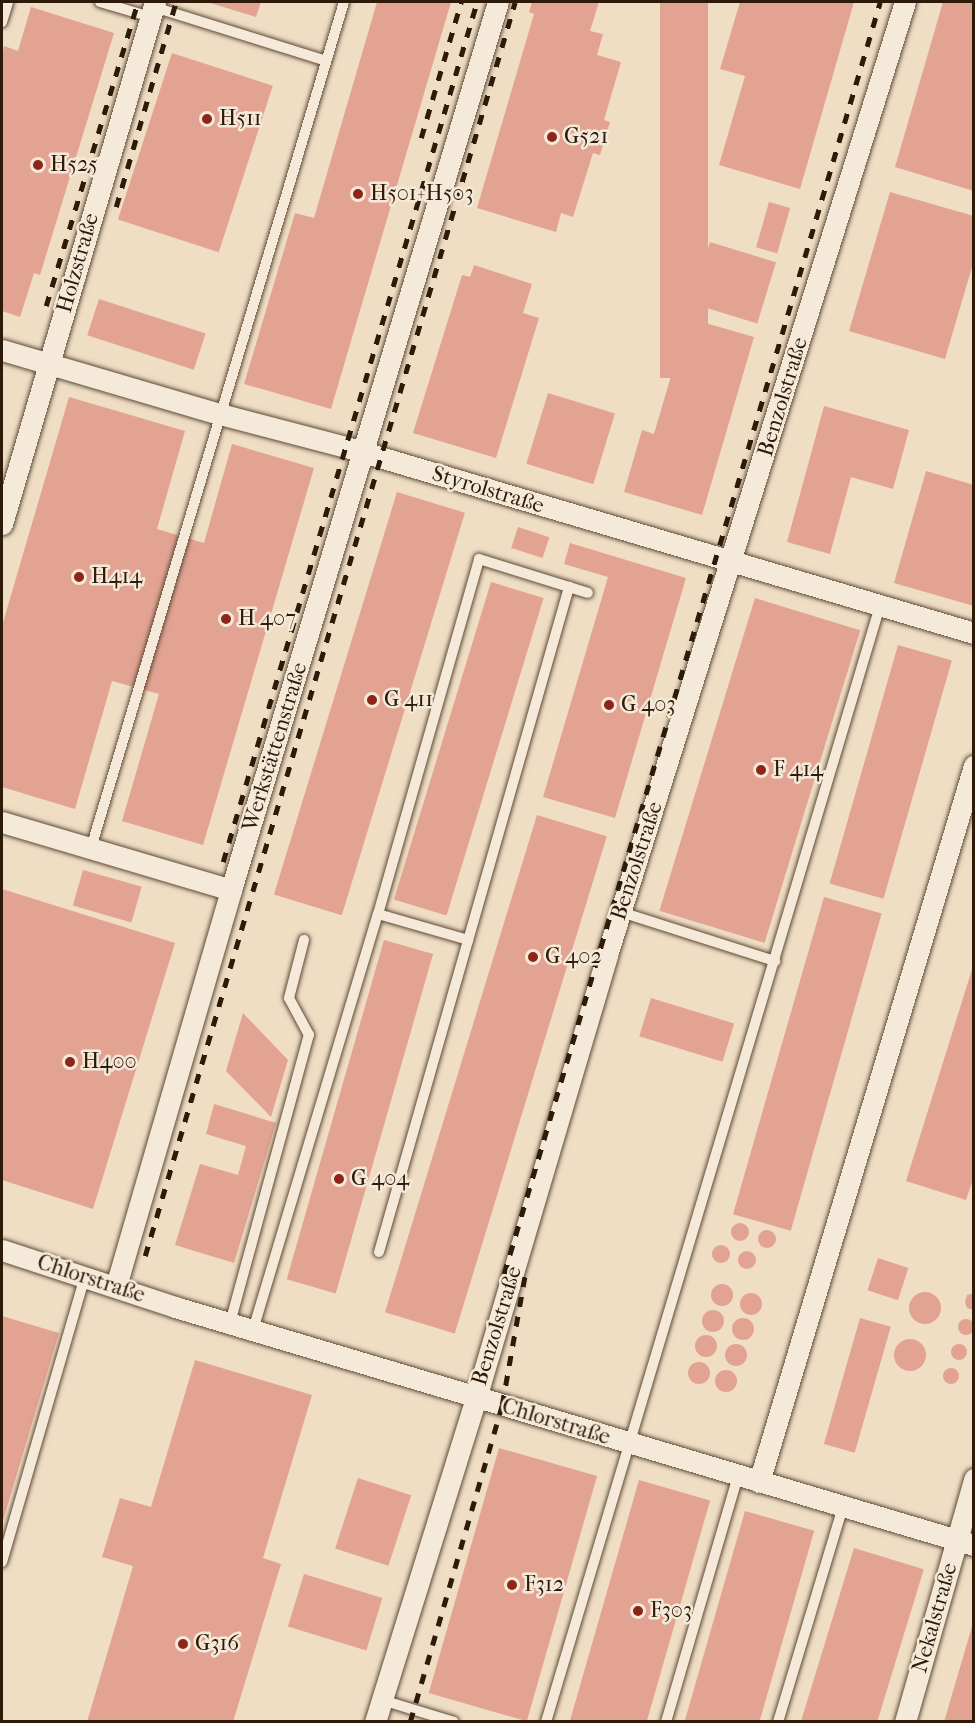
<!DOCTYPE html>
<html>
<head>
<meta charset="utf-8">
<style>
	body { margin:0 }
	#map { position:relative; width:975px; height:1723px; overflow:hidden; background:#efddc4; font-family:"IM FELL French Canon",serif }
	div>[style] { position:absolute }
	[style*='--x'] { left:calc(var(--x)*1px); top:calc(var(--y)*1px); width:calc(var(--w)*1px); rotate:calc(var(--a)*1deg) }
	.building>* { inset:0; background:#e3a393; transform-origin:0 0 }
	.round { border-radius:50% }
	.roads { filter:drop-shadow(0 0 2px #5e4b37) drop-shadow(0 0 2px #5e4b37) }
	.service>* { height:10px; margin:-5px; padding:0 5px; transform-origin:5px; border-radius:5px; background:#f5e9d9 }
	.minor>* { height:21px; margin:-10.5px; padding:0 10.5px; transform-origin:10.5px; border-radius:10.5px; background:#f5e9d9 }
	.rail>* { height:4.5px; margin-top:-2.25px; transform-origin:0; background:repeating-linear-gradient(90deg,#2d1a08 0 10px,transparent 0 20px) }
	.dots>* { width:16px; height:16px; translate:-50% -50%; box-sizing:border-box; border:3px solid #f5e9d9; border-radius:50% }
	span { translate:-50% -50%; white-space:nowrap; text-align:center; line-height:1.15; -webkit-text-stroke:5px #f5e9d9; paint-order:stroke }
	.poi-label { font-size:22px; color:#2d1a08 }
	.left { translate:0 -50%; text-align:left }
	.street-label { font-size:22px; color:#2d1a08 }
	.frame { position:absolute; inset:0; border:3px solid #2d1a08; pointer-events:none }
</style>
</head>
<body>
<div id="map">
	<div class="building">
		<i style="clip-path:polygon(207px 2px,261px 2px,256px 17px)"></i>
		<i style="clip-path:polygon(377px 2px,451px 2px,331px 409px,244px 384px,295px 213px,314px 218px)"></i>
		<i style="clip-path:polygon(532px 2px,599px 2px,590px 31px,603px 34px,597px 55px,621px 62px,604px 120px,610px 122px,600px 155px,593px 153px,573px 217px,561px 213px,556px 232px,477px 208px,534px 14px,529px 12px)"></i>
		<i style="left:660px;top:2px;width:48px;height:376px"></i>
		<i style="clip-path:polygon(740px 2px,854px 2px,800px 189px,719px 165px,745px 76px,720px 69px)"></i>
		<i style="clip-path:polygon(943px 2px,974px 2px,974px 191px,895px 167px)"></i>
		<i style="clip-path:polygon(31px 7px,114px 33px,40px 275px,34px 273px,20px 317px,2px 311px,2px 56px,4px 46px,18px 51px)"></i>
		<i style="left:172px;top:53px;width:106px;height:175px;rotate:18deg"></i>
		<i style="clip-path:polygon(890px 192px,974px 216px,974px 260px,945px 359px,849px 331px)"></i>
		<i style="left:769px;top:202px;width:22px;height:47px;rotate:16deg"></i>
		<i style="left:710px;top:242px;width:69px;height:64px;rotate:17deg"></i>
		<i style="clip-path:polygon(474px 265px,532px 284px,523px 313px,539px 318px,496px 458px,413px 433px,462px 275px,470px 277px)"></i>
		<i style="left:99px;top:299px;width:112px;height:38px;rotate:18deg"></i>
		<i style="clip-path:polygon(688px 318px,754px 337px,702px 515px,624px 492px,642px 430px,654px 434px)"></i>
		<i style="left:548px;top:393px;width:70px;height:74px;rotate:17deg"></i>
		<i style="clip-path:polygon(69px 397px,185px 431px,157px 529px,204px 543px,232px 444px,314px 468px,203px 845px,122px 821px,159px 694px,112px 681px,75px 809px,2px 787px,2px 626px)"></i>
		<i style="clip-path:polygon(824px 406px,909px 430px,893px 489px,851px 477px,830px 554px,787px 542px)"></i>
		<i style="clip-path:polygon(926px 471px,974px 485px,974px 606px,894px 583px)"></i>
		<i style="left:397px;top:492px;width:71px;height:421px;rotate:17deg"></i>
		<i style="left:518px;top:527px;width:33px;height:22px;rotate:18deg"></i>
		<i style="clip-path:polygon(570px 543px,686px 578px,615px 818px,543px 797px,608px 577px,564px 564px)"></i>
		<i style="left:491px;top:582px;width:55px;height:332px;rotate:17deg"></i>
		<i style="left:755px;top:598px;width:110px;height:327px;rotate:17deg"></i>
		<i style="left:898px;top:645px;width:56px;height:248px;rotate:16deg"></i>
		<i style="left:537px;top:815px;width:73px;height:520px;rotate:17deg"></i>
		<i style="left:83px;top:870px;width:61px;height:37px;rotate:16deg"></i>
		<i style="clip-path:polygon(2px 889px,175px 943px,93px 1209px,2px 1180px)"></i>
		<i style="left:824px;top:897px;width:60px;height:330px;rotate:16deg"></i>
		<i style="left:384px;top:940px;width:51px;height:353px;rotate:16deg"></i>
		<i style="clip-path:polygon(974px 963px,974px 1176px,966px 1200px,906px 1181px)"></i>
		<i style="left:651px;top:998px;width:87px;height:40px;rotate:17deg"></i>
		<i style="clip-path:polygon(243px 1013px,288px 1060px,271px 1117px,226px 1071px)"></i>
		<i style="clip-path:polygon(214px 1104px,276px 1123px,234px 1263px,175px 1245px,200px 1164px,238px 1175px,246px 1146px,206px 1134px)"></i>
		<i class="round" style="left:731px;top:1223px;width:18px;height:18px"></i>
		<i class="round" style="left:758px;top:1230px;width:18px;height:18px"></i>
		<i class="round" style="left:712px;top:1245px;width:18px;height:18px"></i>
		<i class="round" style="left:738px;top:1251px;width:18px;height:18px"></i>
		<i style="left:878px;top:1258px;width:32px;height:34px;rotate:18deg"></i>
		<i class="round" style="left:711px;top:1284px;width:22px;height:22px"></i>
		<i class="round" style="left:909px;top:1292px;width:32px;height:32px"></i>
		<i class="round" style="left:740px;top:1293px;width:22px;height:22px"></i>
		<i style="clip-path:polygon(974px 1293px,974px 1310px,967px 1308px,965px 1302px,967px 1295px)"></i>
		<i class="round" style="left:702px;top:1310px;width:22px;height:22px"></i>
		<i style="clip-path:polygon(2px 1316px,59px 1333px,2px 1524px)"></i>
		<i class="round" style="left:732px;top:1318px;width:22px;height:22px"></i>
		<i style="left:860px;top:1318px;width:32px;height:131px;rotate:16deg"></i>
		<i class="round" style="left:958px;top:1319px;width:16px;height:16px"></i>
		<i class="round" style="left:695px;top:1335px;width:22px;height:22px"></i>
		<i class="round" style="left:894px;top:1339px;width:32px;height:32px"></i>
		<i class="round" style="left:951px;top:1344px;width:16px;height:16px"></i>
		<i class="round" style="left:725px;top:1344px;width:22px;height:22px"></i>
		<i style="clip-path:polygon(195px 1360px,312px 1395px,263px 1558px,281px 1564px,233px 1722px,87px 1722px,133px 1566px,102px 1557px,120px 1498px,151px 1507px)"></i>
		<i class="round" style="left:688px;top:1362px;width:22px;height:22px"></i>
		<i class="round" style="left:943px;top:1368px;width:16px;height:16px"></i>
		<i class="round" style="left:715px;top:1370px;width:22px;height:22px"></i>
		<i style="left:499px;top:1448px;width:102px;height:255px;rotate:16deg"></i>
		<i style="left:358px;top:1478px;width:56px;height:74px;rotate:18deg"></i>
		<i style="left:639px;top:1480px;width:74px;height:252px;rotate:16deg"></i>
		<i style="left:745px;top:1511px;width:72px;height:220px;rotate:16deg"></i>
		<i style="left:854px;top:1548px;width:73px;height:181px;rotate:17deg"></i>
		<i style="left:304px;top:1574px;width:82px;height:55px;rotate:17deg"></i>
		<i style="clip-path:polygon(974px 1624px,974px 1722px,944px 1722px,973px 1623px)"></i>
	</div>
	<div class="roads">
		<div class="service">
			<i style="--x:100;--y:2;--w:53;--a:16.4"></i>
			<i style="--x:154;--y:7;--w:180;--a:17.4"></i>
			<i style="--x:2;--y:22;--w:21;--a:-73"></i>
			<i style="--x:91;--y:848;--w:883;--a:-73.35"></i>
			<i style="--x:621;--y:912;--w:162;--a:17.7"></i>
			<i style="--x:378;--y:914;--w:94;--a:16.1"></i>
			<i style="--x:379;--y:1252;--w:692;--a:-74.05"></i>
			<i style="--x:230;--y:1323;--w:299;--a:-74.7"></i>
			<i style="--x:309;--y:1035;--w:42;--a:-118.4"></i>
			<i style="--x:289;--y:998;--w:60;--a:-75.5"></i>
			<i style="--x:253;--y:1330;--w:434;--a:-73.3"></i>
			<i style="--x:378;--y:914;--w:369;--a:-74.1"></i>
			<i style="--x:479;--y:559;--w:114;--a:17.3"></i>
			<i style="--x:2;--y:1562;--w:298;--a:-73.8"></i>
			<i style="--x:382;--y:1700;--w:75;--a:17"></i>
			<i style="--x:546;--y:1722;--w:1165;--a:-73.34"></i>
			<i style="--x:666;--y:1722;--w:256;--a:-73.7"></i>
			<i style="--x:778;--y:1722;--w:225;--a:-73.2"></i>
		</div>
		<div class="minor">
			<i style="--x:2;--y:350;--w:227;--a:16.4"></i>
			<i style="--x:220;--y:414;--w:130;--a:14.7"></i>
			<i style="--x:346;--y:447;--w:655;--a:16.5"></i>
			<i style="--x:2;--y:524;--w:544;--a:-73.66"></i>
			<i style="--x:2;--y:822;--w:239;--a:16.5"></i>
			<i style="--x:2;--y:1250;--w:182;--a:18.2"></i>
			<i style="--x:175;--y:1307;--w:834;--a:16.59"></i>
			<i style="--x:116;--y:1286;--w:412;--a:-73.8"></i>
			<i style="--x:231;--y:890;--w:927;--a:-73.27"></i>
			<i style="--x:759;--y:1482;--w:748;--a:-73.29"></i>
			<i style="--x:375;--y:1722;--w:339;--a:-72.7"></i>
			<i style="--x:476;--y:1398;--w:462;--a:-73.5"></i>
			<i style="--x:607;--y:955;--w:999;--a:-72.64"></i>
			<i style="--x:905;--y:1722;--w:253;--a:-74.1"></i>
		</div>
	</div>
	<div class="rail">
		<i style="--x:421;--y:138;--w:142;--a:-73.6"></i>
		<i style="--x:116;--y:207;--w:214;--a:-73.7"></i>
		<i style="--x:46;--y:306;--w:318;--a:-73.2"></i>
		<i style="--x:223;--y:862;--w:897;--a:-73.55"></i>
		<i style="--x:145;--y:1256;--w:1307;--a:-73.56"></i>
		<i style="--x:504;--y:1274;--w:1326;--a:-73.53"></i>
		<i style="--x:410;--y:1722;--w:330;--a:-73.8"></i>
		<i style="--x:502;--y:1405;--w:133;--a:-80"></i>
	</div>
	<div class="dots">
		<i style="left:207px;top:119px;background:#8f2418"></i>
		<i style="left:552px;top:137px;background:#8f2418"></i>
		<i style="left:38px;top:165px;background:#8f2418"></i>
		<i style="left:358px;top:194px;background:#8f2418"></i>
		<i style="left:79px;top:577px;background:#8f2418"></i>
		<i style="left:226px;top:619px;background:#8f2418"></i>
		<i style="left:372px;top:700px;background:#8f2418"></i>
		<i style="left:609px;top:705px;background:#8f2418"></i>
		<i style="left:761px;top:770px;background:#8f2418"></i>
		<i style="left:533px;top:957px;background:#8f2418"></i>
		<i style="left:70px;top:1062px;background:#8f2418"></i>
		<i style="left:339px;top:1179px;background:#8f2418"></i>
		<i style="left:512px;top:1585px;background:#8f2418"></i>
		<i style="left:638px;top:1611px;background:#8f2418"></i>
		<i style="left:183px;top:1644px;background:#8f2418"></i>
	</div>
	<div class="poi-label">
		<span class="left" style="left:219px;top:119px">H511</span>
		<span class="left" style="left:564px;top:137px">G521</span>
		<span class="left" style="left:50px;top:165px">H525</span>
		<span class="left" style="left:370px;top:194px">H501+H503</span>
		<span class="left" style="left:91px;top:577px">H414</span>
		<span class="left" style="left:238px;top:619px">H 407</span>
		<span class="left" style="left:384px;top:700px">G 411</span>
		<span class="left" style="left:621px;top:705px">G 403</span>
		<span class="left" style="left:773px;top:770px">F 414</span>
		<span class="left" style="left:545px;top:957px">G 402</span>
		<span class="left" style="left:82px;top:1062px">H400</span>
		<span class="left" style="left:351px;top:1179px">G 404</span>
		<span class="left" style="left:524px;top:1585px">F312</span>
		<span class="left" style="left:650px;top:1611px">F303</span>
		<span class="left" style="left:195px;top:1644px">G316</span>
	</div>
	<div class="street-label">
		<span style="left:78px;top:263px;rotate:-74deg">Holzstraße</span>
		<span style="left:783px;top:397px;rotate:-73deg">Benzolstraße</span>
		<span style="left:488px;top:490px;rotate:17deg">Styrolstraße</span>
		<span style="left:275px;top:747px;rotate:-73deg">Werkstättenstraße</span>
		<span style="left:637px;top:861px;rotate:-72deg">Benzolstraße</span>
		<span style="left:91px;top:1279px;rotate:18deg">Chlorstraße</span>
		<span style="left:497px;top:1326px;rotate:-73deg">Benzolstraße</span>
		<span style="left:556px;top:1422px;rotate:17deg">Chlorstraße</span>
		<span style="left:935px;top:1618px;rotate:-74deg">Nekalstraße</span>
	</div>
	<div class="frame"></div>
</div>
</body>
</html>
